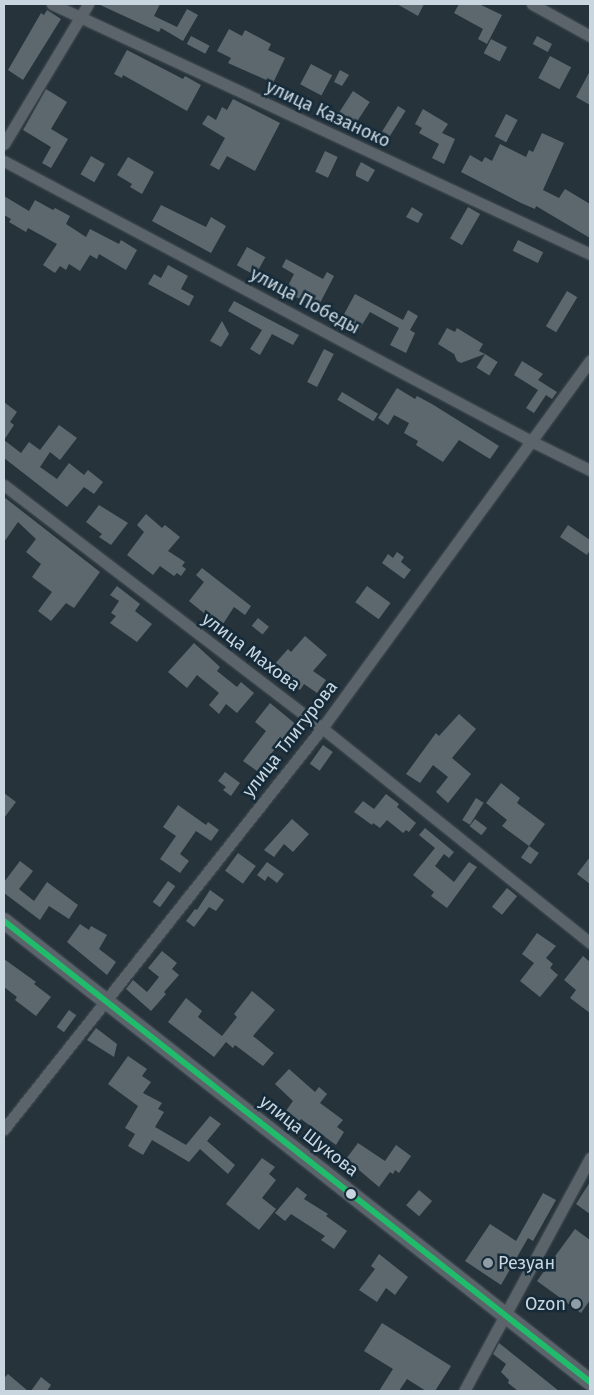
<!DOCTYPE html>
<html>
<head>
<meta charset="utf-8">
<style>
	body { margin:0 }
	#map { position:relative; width:594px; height:1395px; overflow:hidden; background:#27333b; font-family:"Fira Sans",sans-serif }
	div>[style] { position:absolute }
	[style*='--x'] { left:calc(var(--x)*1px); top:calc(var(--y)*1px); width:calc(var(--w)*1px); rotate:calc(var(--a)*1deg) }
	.building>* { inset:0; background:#5d686e; transform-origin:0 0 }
	.roads { filter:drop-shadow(0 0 1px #454f56) drop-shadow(0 0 1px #454f56) }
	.minor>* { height:11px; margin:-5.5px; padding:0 5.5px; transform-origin:5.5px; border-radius:5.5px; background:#5b646a }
	.secondary>* { height:16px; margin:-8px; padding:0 8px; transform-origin:8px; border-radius:8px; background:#5b646a }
	.bus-1>* { height:6px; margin:-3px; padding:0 3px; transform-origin:3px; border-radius:3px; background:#20bc6c }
	.dots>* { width:14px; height:14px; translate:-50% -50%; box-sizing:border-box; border:2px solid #152b39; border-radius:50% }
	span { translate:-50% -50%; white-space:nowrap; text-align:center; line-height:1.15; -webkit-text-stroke:5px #152b39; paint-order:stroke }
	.street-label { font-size:18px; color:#c9d6df }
	.poi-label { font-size:18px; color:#c9d6df }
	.left { translate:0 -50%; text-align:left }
	.right { translate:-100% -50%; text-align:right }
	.frame { position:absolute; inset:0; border:5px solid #c9d6df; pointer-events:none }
</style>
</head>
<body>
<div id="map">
	<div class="building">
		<i style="clip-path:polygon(98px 4px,160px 4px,154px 16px,177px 27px,187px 9px,198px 15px,183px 41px,161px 28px,159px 32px)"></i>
		<i style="clip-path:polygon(397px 4px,424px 4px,418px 16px)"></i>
		<i style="clip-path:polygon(459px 4px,479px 4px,502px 15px,487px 44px,478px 39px,483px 29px,454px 13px)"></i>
		<i style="clip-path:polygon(47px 10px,61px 19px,23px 80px,8px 70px,41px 13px,44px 15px)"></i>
		<i style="clip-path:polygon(229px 29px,242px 36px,245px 30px,271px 44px,268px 50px,285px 58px,273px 83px,228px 63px,231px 58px,217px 51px)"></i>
		<i style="left:191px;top:36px;width:21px;height:9px;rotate:28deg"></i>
		<i style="left:537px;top:36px;width:17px;height:9px;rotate:28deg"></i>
		<i style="left:491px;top:39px;width:18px;height:16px;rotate:27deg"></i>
		<i style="clip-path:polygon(127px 50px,183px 79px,185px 76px,201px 85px,187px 111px,123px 75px,122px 78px,114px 74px)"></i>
		<i style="left:550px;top:56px;width:24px;height:25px;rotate:28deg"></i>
		<i style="left:311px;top:64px;width:24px;height:23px;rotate:28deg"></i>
		<i style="clip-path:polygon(340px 70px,349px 75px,342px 86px,334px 82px)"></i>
		<i style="clip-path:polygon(590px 71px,590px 105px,576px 97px)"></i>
		<i style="clip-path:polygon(46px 89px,67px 102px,51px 129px,68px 139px,51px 168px,42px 163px,51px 147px,23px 130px)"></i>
		<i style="left:353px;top:91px;width:20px;height:25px;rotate:33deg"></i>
		<i style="clip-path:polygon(233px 99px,280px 123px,255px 171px,227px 156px,219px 170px,210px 165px,225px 138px,202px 124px,208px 115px,216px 120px,222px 107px,227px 110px)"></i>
		<i style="left:398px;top:106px;width:9px;height:33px;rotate:32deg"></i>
		<i style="clip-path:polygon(423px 109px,448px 124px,442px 133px,455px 139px,444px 164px,432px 158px,439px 144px,419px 133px,422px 128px,415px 124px)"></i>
		<i style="left:506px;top:114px;width:13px;height:25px;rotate:27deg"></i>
		<i style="clip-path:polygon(542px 133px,564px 143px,543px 190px,559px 198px,565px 189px,590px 204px,590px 238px,536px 206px,535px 209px,521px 203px,461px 172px,470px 155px,482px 162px,485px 157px,492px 161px,500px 144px,526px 157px,529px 150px,533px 152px)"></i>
		<i style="left:325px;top:151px;width:14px;height:23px;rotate:25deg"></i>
		<i style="left:91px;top:156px;width:16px;height:21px;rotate:30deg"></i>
		<i style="clip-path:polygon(128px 157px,154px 172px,142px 194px,130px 187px,132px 184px,117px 175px)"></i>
		<i style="clip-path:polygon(361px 162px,375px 170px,368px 182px,356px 176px,356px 172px)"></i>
		<i style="clip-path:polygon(4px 196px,29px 211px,35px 200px,53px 210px,55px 208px,70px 216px,66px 224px,86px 237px,90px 229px,119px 244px,121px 240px,137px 250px,126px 270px,99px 254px,97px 259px,90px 255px,80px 271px,69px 264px,66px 270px,60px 266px,55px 273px,43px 265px,57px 244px,28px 228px,26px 232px,9px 222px,11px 219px,4px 215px)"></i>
		<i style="clip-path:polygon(161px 205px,206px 227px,211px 217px,226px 226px,211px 253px,152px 221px)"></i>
		<i style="clip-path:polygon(412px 207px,423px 214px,418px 223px,406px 217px)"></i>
		<i style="left:468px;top:207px;width:14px;height:36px;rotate:30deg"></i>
		<i style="left:518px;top:240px;width:28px;height:12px;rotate:26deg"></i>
		<i style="left:247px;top:247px;width:21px;height:21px;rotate:29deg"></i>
		<i style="clip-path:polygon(286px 259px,323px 279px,327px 272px,334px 276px,318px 307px,285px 292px,294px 274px,282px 267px)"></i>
		<i style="clip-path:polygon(168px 265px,188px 276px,181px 289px,194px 296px,189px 306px,148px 284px,154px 274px,161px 278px)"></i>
		<i style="left:567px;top:291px;width:12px;height:41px;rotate:31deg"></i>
		<i style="clip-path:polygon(355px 294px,403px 320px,408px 310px,418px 316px,410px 330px,415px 333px,406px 353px,390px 345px,399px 328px,370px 312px,359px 330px,349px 324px,351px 320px,343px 316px)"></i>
		<i style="clip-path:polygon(234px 301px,299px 335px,293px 345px,272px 334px,260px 355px,250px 349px,262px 330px,228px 311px)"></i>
		<i style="clip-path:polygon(222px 321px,229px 334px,221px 347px,210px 341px)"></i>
		<i style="clip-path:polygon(447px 328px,455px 332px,457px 328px,483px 344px,479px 351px,485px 354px,461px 363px,457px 361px,454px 354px,438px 344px)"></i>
		<i style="left:324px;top:349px;width:11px;height:37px;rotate:27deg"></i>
		<i style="left:485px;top:354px;width:15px;height:16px;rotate:32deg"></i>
		<i style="clip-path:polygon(522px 361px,543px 374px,538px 380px,557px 392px,552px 399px,546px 395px,534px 413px,526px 408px,538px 390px,514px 375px)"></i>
		<i style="clip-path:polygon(397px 388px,415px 399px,417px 396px,432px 404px,499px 446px,490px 459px,459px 440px,443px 462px,416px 445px,418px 441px,404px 433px,409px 423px,394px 415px,388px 425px,378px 418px)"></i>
		<i style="left:342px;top:392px;width:42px;height:9px;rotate:31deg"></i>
		<i style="clip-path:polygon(4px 402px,17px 412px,10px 422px,14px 425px,4px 440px,21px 453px,29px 442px,40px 450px,59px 425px,77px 438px,60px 460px,50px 452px,40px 467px,57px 479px,69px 463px,84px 475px,88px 470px,103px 482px,94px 494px,84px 487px,67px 507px,4px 458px)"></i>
		<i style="clip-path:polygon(4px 497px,100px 572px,74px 608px,66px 603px,51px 621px,38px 611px,52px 592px,32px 577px,41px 564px,26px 552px,36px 539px,18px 522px,4px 542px)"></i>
		<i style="clip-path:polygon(99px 505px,128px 523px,111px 545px,99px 537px,102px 534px,86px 522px)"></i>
		<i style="clip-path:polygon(146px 514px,162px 528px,165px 525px,180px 537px,168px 551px,185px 562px,182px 566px,186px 569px,181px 576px,177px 573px,174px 576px,160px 566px,153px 575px,127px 555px,144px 532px,137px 525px)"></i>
		<i style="clip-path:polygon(568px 525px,590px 540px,590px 550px,587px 555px,560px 537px)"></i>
		<i style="clip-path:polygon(397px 552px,404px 557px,401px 562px,411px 570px,404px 579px,382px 563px,388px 554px,393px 558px)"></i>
		<i style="clip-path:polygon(202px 568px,251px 606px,245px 615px,234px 607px,221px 627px,189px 601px,204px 582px,196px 575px)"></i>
		<i style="clip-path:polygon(117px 586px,140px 604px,135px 611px,152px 624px,137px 642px,110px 623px,116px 616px,111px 613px,119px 601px,110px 595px)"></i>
		<i style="left:367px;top:586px;width:29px;height:20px;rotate:36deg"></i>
		<i style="left:258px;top:618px;width:14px;height:10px;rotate:39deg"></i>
		<i style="clip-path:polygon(305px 636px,327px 655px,313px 671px,326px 680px,317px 693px,304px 684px,300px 690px,273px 666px,288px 649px,291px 652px)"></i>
		<i style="clip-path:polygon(194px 643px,220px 667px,217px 671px,237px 687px,241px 682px,254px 693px,237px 713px,226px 704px,219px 714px,209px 705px,219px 693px,197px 675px,187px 688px,168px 672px)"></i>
		<i style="clip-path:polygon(270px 703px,298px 726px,291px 734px,289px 732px,257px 771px,243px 761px,266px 731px,255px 722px)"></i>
		<i style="clip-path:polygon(459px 714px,476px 729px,452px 758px,471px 774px,448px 803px,436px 792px,448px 777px,433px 765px,420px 783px,406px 774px,436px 733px,439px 736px)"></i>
		<i style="left:323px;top:745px;width:12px;height:23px;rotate:35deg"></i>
		<i style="clip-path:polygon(225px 772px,240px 783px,231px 796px,223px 790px,226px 787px,218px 781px)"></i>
		<i style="clip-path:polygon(501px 783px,520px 798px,517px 803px,545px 824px,529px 846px,502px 826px,507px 820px,486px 803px)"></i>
		<i style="clip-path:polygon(4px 793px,16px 802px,4px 818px)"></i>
		<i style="clip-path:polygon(386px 794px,399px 804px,397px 807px,416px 823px,409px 832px,406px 830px,403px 833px,387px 820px,380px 828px,373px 823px,372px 825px,354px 812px,363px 801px,374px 809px)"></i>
		<i style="left:476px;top:798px;width:9px;height:26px;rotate:32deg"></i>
		<i style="clip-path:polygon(178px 805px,206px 825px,208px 822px,219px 830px,211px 841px,196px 831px,180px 854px,189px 861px,180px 873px,160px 859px,176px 836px,163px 827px)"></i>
		<i style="clip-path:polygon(292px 819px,309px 834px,293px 852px,284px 844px,274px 857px,264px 850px)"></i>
		<i style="left:475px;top:819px;width:15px;height:9px;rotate:37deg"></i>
		<i style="clip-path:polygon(425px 828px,454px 852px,449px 858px,444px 854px,435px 866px,454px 882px,469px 862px,477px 867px,447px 908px,431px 896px,434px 892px,413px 875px,435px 848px,419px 835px)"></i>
		<i style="left:529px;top:846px;width:12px;height:14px;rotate:35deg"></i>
		<i style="left:238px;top:853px;width:22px;height:22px;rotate:36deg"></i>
		<i style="clip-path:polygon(590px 857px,590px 884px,577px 874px)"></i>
		<i style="clip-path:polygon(20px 861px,33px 871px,19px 889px,34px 901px,47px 882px,78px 905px,69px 919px,49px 906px,40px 920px,4px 893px,4px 882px)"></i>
		<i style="clip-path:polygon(267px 862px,284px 874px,277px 883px,268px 876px,265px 881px,257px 875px)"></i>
		<i style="left:168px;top:881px;width:9px;height:26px;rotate:36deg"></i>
		<i style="left:507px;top:888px;width:13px;height:24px;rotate:39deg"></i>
		<i style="clip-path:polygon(210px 890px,224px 900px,216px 911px,209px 907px,194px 927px,186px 921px,195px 909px,197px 910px)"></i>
		<i style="clip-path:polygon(80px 924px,89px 930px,91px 926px,107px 935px,99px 949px,116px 962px,107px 975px,67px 942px)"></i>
		<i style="clip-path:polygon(537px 933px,556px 946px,546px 958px,553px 964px,550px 968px,558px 975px,540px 997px,520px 981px,534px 963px,522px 954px)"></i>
		<i style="clip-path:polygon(162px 951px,177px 963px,172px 969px,179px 975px,164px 992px,166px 994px,151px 1011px,126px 989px,133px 980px,147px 992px,159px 977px,148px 968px)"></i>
		<i style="clip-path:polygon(583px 956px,590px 962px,590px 1013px,570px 998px,576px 990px,564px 980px)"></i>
		<i style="clip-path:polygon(4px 959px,36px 982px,34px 984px,51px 997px,36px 1016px,15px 1000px,17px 997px,4px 987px)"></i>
		<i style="clip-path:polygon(252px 991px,275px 1010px,253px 1036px,274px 1053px,263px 1066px,235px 1045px,233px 1048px,226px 1042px,214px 1057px,168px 1022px,186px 998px,202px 1011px,198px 1017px,222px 1036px,237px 1017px,234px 1014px)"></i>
		<i style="left:69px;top:1010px;width:9px;height:21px;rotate:36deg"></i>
		<i style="clip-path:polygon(96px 1028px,117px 1044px,114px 1057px,87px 1040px)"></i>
		<i style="clip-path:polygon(128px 1056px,147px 1069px,142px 1076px,151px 1082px,143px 1093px,162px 1103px,158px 1109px,164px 1112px,155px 1127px,186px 1145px,210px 1116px,221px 1124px,207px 1141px,235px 1165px,228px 1174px,200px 1149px,189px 1162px,152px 1140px,143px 1155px,128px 1146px,135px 1134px,125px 1128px,138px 1106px,108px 1084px)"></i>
		<i style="clip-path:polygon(289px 1069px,315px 1092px,319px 1087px,327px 1094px,320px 1103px,343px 1120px,337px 1127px,344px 1132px,336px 1145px,301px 1119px,297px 1125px,283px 1115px,293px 1101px,275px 1084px)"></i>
		<i style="clip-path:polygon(358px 1143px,385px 1161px,396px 1145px,411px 1156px,399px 1173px,395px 1170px,393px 1174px,390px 1172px,379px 1187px,346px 1159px)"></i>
		<i style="clip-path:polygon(262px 1158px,275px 1167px,269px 1174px,276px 1180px,262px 1198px,276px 1209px,259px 1230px,226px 1204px)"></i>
		<i style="clip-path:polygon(590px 1182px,590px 1214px,576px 1204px)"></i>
		<i style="clip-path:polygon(297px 1187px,307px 1195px,304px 1199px,328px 1214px,326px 1216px,347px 1231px,334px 1249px,321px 1240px,325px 1236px,291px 1214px,285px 1221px,275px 1213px)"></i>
		<i style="left:419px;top:1190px;width:17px;height:20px;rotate:40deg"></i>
		<i style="clip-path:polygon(543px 1193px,556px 1200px,533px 1241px,528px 1238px,501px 1285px,465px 1261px,490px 1224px,516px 1241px)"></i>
		<i style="clip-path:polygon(575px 1229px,590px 1240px,590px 1300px,581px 1313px,537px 1281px)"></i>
		<i style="clip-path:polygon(379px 1254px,408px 1277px,395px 1295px,386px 1288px,377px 1302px,359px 1290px,375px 1269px,371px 1266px)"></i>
		<i style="clip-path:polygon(382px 1323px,451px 1366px,435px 1391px,426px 1391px,407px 1379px,399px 1391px,379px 1391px,393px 1369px,364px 1351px)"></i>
		<i style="clip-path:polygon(499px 1343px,559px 1391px,518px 1391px,508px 1383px,509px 1380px,501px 1372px,506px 1364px,493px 1354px)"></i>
		<i style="clip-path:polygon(8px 1374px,28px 1391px,4px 1391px,4px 1378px)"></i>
		<i style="clip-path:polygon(41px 1377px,51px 1385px,47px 1391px,31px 1391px)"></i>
	</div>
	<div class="roads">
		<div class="minor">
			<i style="--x:52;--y:4;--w:593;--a:24.92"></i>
			<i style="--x:532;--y:4;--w:66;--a:28.9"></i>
			<i style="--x:4;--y:144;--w:163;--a:-59"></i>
			<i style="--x:4;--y:161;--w:597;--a:27.98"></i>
			<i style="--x:531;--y:441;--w:66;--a:26.2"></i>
			<i style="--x:4;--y:485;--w:400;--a:37.4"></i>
			<i style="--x:322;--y:728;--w:344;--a:38.7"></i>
			<i style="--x:4;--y:1129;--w:512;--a:-51.58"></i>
			<i style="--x:322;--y:728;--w:455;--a:-53.9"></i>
			<i style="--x:464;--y:1391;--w:265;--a:-61.6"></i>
		</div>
		<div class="secondary">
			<i style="--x:4;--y:921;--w:746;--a:38.19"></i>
		</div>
	</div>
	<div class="bus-1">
		<i style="--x:4;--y:921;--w:746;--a:38.19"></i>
	</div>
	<div class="dots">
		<i style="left:351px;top:1194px;background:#c9d6df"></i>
		<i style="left:488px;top:1263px;background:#909da6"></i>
		<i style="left:576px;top:1304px;background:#909da6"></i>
	</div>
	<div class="street-label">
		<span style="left:328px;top:114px;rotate:25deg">улица Казаноко</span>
		<span style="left:305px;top:301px;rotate:28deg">улица Победы</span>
		<span style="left:251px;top:652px;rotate:37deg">улица Махова</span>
		<span style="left:290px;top:739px;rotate:-52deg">улица Тлигурова</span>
		<span style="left:309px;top:1136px;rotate:38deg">улица Шукова</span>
	</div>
	<div class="poi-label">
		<span class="left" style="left:498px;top:1263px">Резуан</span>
		<span class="right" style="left:566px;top:1304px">Ozon</span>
	</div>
	<div class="frame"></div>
</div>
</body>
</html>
